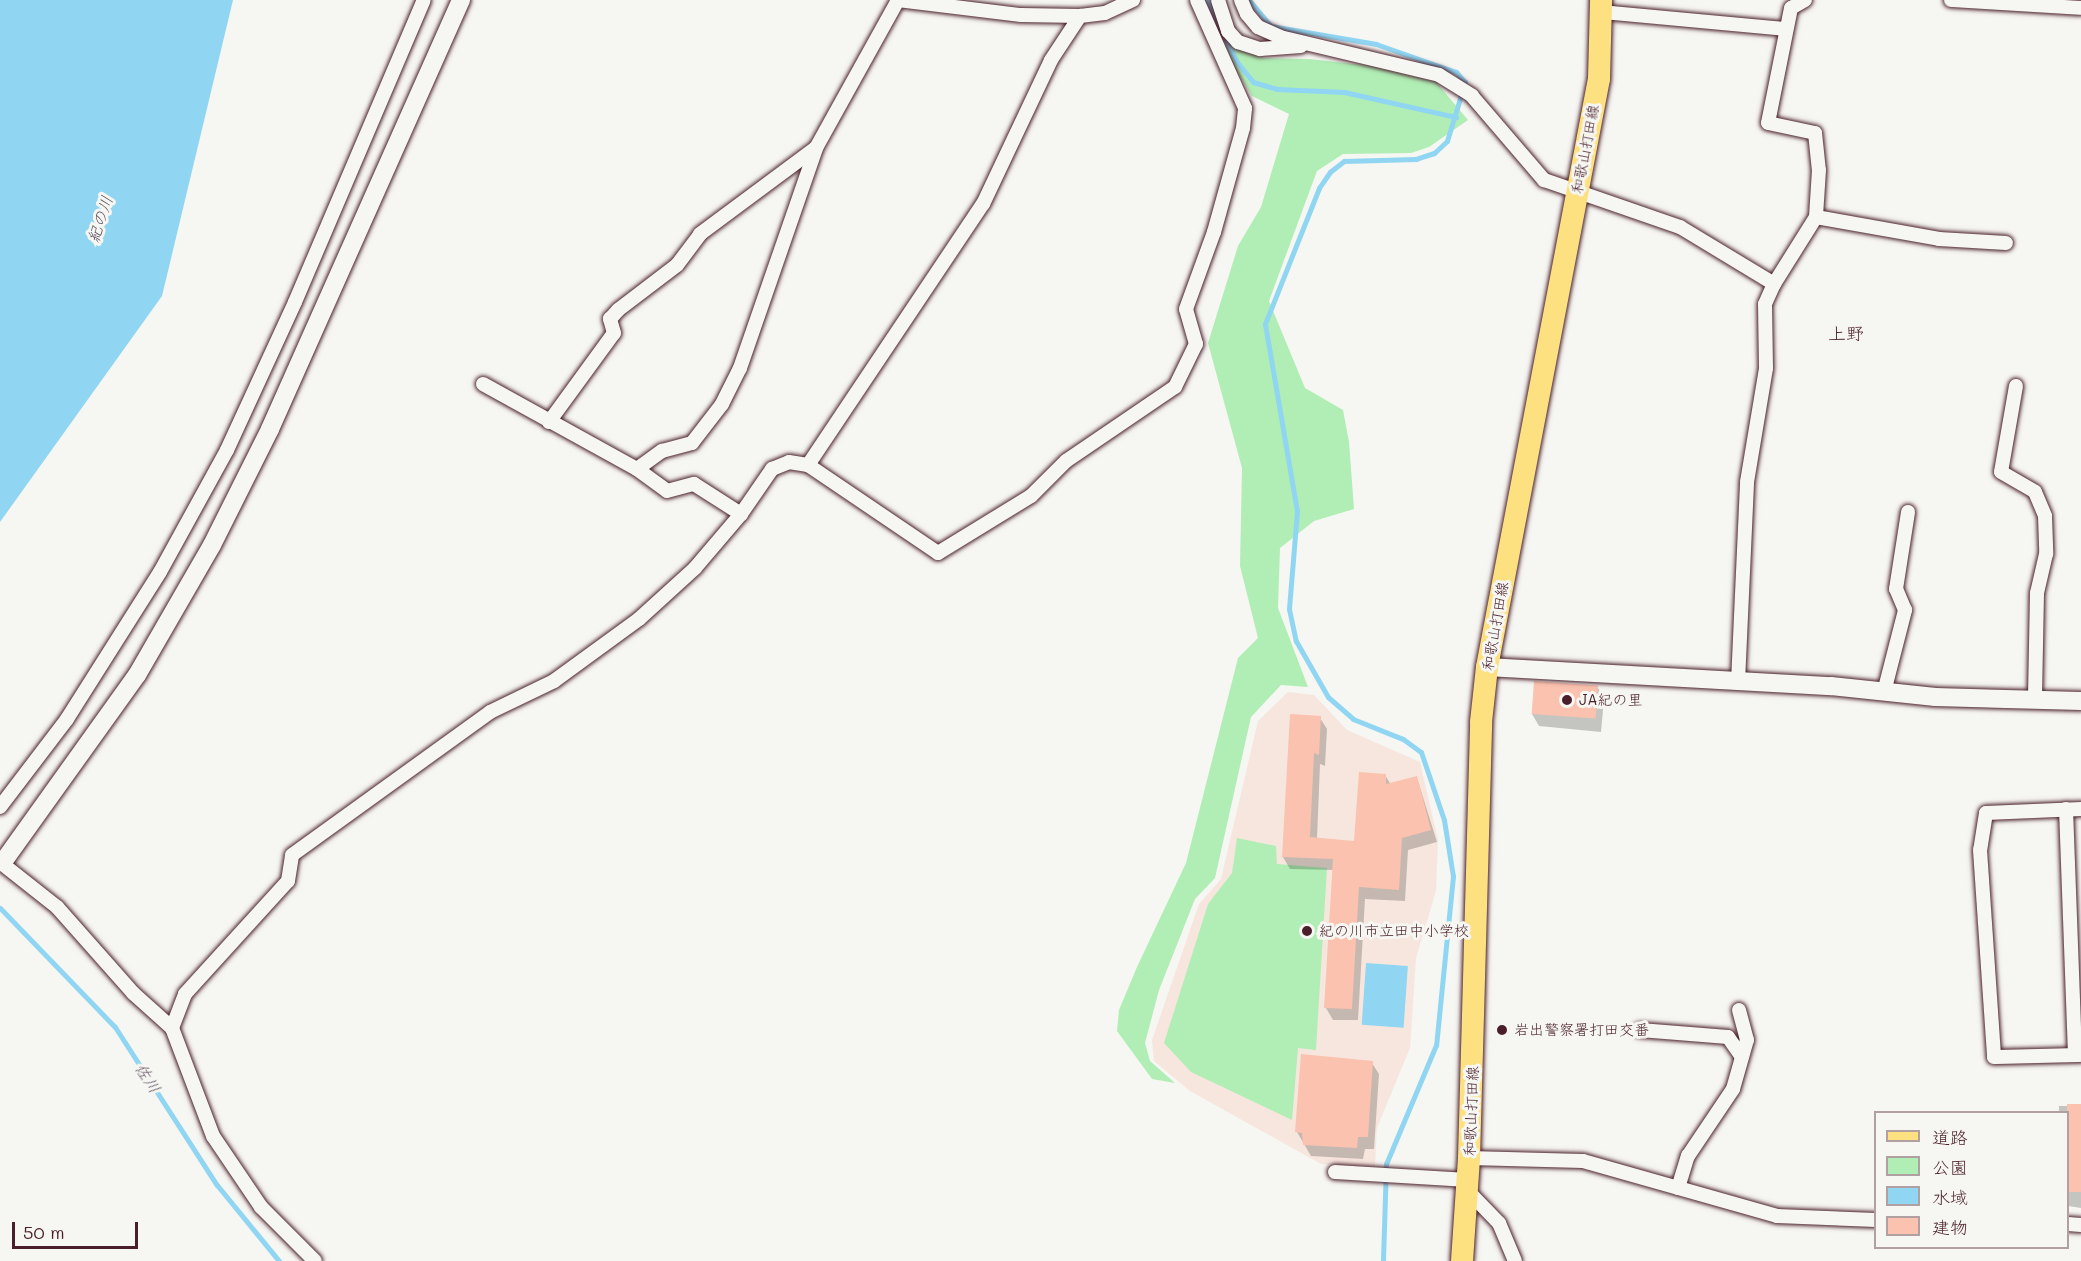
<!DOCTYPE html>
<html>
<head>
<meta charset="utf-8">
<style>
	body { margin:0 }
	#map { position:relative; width:2081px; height:1261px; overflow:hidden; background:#f6f6f2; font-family:Mali,"Klee One",sans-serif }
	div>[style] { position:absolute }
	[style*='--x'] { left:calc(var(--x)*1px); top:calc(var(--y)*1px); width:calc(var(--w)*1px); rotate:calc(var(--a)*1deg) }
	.built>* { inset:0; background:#f7e6de }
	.green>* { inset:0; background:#b0eeb5 }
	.water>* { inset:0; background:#90d6f2; transform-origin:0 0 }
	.shadow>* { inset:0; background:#0003 }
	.stream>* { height:5px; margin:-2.5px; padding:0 2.5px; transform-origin:2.5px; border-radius:2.5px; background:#90d6f2 }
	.building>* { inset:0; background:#fac2af; transform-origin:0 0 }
	.roads { filter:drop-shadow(0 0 2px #4a1f2b) drop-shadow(0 0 2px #4a1f2b) }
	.minor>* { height:14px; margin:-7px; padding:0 7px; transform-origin:7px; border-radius:7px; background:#f6f6f2 }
	.tertiary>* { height:18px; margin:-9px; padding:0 9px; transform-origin:9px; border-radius:9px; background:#f6f6f2 }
	.primary>* { height:22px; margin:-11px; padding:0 11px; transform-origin:11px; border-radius:11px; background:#fde080 }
	.dots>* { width:16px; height:16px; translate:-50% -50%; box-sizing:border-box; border:3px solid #f6f6f2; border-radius:50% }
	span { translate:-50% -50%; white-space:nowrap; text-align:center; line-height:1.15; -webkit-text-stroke:6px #f6f6f2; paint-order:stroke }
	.street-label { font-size:15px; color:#4a1f2b }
	.poi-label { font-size:15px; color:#4a1f2b }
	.left { translate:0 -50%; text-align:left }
	.water-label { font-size:16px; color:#5c4d5d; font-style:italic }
	.quarter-label { font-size:18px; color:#4a1f2b }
	.legend { position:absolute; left:1874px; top:1111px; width:195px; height:138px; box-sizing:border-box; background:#f6f6f2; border:2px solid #b1a0a2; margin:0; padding:8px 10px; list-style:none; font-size:18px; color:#4a1f2b }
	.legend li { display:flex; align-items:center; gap:12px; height:30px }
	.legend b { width:30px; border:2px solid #b1a0a2 }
	.scale { position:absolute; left:12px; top:1222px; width:126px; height:27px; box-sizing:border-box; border:3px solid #4a1f2b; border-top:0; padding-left:8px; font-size:18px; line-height:21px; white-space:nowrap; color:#4a1f2b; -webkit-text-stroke:4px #f6f6f2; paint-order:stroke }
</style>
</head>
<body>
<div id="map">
	<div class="built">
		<i style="clip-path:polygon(1288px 692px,1314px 695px,1347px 730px,1420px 762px,1438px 840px,1436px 891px,1416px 958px,1410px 1048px,1377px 1128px,1375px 1166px,1321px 1164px,1190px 1091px,1154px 1061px,1152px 1040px,1199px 904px,1221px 879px,1258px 721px)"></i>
	</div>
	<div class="green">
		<i style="clip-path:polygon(1219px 42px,1264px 58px,1309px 59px,1373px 66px,1436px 82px,1468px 120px,1429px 147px,1411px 153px,1343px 154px,1317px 171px,1269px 301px,1305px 388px,1343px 410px,1349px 442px,1354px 509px,1314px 521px,1280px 548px,1278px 608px,1308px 687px,1281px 685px,1251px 717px,1215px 878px,1195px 899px,1159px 990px,1145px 1043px,1150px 1061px,1175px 1083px,1152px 1079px,1117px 1031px,1119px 1010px,1137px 967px,1186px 863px,1238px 658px,1258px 638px,1240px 566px,1242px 468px,1208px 343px,1238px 246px,1261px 207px,1289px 114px,1252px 96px)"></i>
		<i style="clip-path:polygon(1237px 838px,1276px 846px,1277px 864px,1327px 868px,1316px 1050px,1298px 1048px,1292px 1120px,1191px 1072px,1164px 1043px,1208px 904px,1232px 873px)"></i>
	</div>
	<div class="water">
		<i style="clip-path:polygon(0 0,233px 0,162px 296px,0 522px)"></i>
		<i style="left:1366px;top:963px;width:42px;height:62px;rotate:4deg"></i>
	</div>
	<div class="shadow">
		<i style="clip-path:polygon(1535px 682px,1598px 688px,1604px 699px,1601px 732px,1539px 726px,1532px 714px)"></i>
		<i style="clip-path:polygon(1320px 718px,1327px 729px,1325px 766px,1320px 764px,1317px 839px,1355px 843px,1385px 775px,1391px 785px,1417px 778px,1437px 842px,1408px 850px,1405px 901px,1365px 899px,1358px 1020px,1333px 1020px,1326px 1008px,1334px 870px,1290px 869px,1283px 857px)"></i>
		<i style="clip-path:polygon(1372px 1063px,1379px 1074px,1374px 1149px,1365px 1149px,1363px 1159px,1311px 1156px,1297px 1132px)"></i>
		<i style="clip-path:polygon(2059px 1106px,2081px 1106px,2081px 1208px,2068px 1206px,2068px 1112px,2059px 1112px)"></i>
	</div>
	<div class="stream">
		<i style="--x:1207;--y:0;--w:69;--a:64.2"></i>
		<i style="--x:1237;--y:62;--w:26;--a:51"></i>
		<i style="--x:1253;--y:82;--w:25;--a:16"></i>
		<i style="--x:1277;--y:89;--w:67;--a:2.6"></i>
		<i style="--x:1344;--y:92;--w:115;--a:12.6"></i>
		<i style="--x:1249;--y:0;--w:34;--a:50"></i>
		<i style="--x:1271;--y:26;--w:107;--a:9.7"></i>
		<i style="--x:1376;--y:44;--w:85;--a:19.3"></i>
		<i style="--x:1456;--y:72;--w:13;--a:48"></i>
		<i style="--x:1465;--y:82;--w:62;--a:107"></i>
		<i style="--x:1447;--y:141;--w:18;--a:137"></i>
		<i style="--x:1434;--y:153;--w:19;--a:162"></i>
		<i style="--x:1416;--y:159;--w:72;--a:178.4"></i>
		<i style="--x:1344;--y:161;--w:18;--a:142"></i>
		<i style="--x:1330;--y:172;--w:19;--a:125"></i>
		<i style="--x:1319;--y:188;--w:146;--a:111.7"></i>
		<i style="--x:1265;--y:324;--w:190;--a:80.3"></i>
		<i style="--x:1297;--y:511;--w:98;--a:94.7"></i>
		<i style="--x:1289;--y:609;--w:33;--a:78"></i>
		<i style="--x:1296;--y:641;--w:64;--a:60.3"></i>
		<i style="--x:1328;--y:697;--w:33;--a:41"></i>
		<i style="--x:1353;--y:719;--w:54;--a:21.8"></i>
		<i style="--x:1403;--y:739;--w:22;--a:36"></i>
		<i style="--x:1421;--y:752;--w:72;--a:71.3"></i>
		<i style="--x:1444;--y:820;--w:57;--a:80.9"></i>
		<i style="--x:1453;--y:876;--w:170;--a:95.7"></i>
		<i style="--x:1436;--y:1045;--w:129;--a:112.8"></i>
		<i style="--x:1386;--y:1164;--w:97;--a:91.8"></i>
		<i style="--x:0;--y:908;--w:165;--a:46"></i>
		<i style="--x:115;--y:1027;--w:188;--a:57.2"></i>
		<i style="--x:217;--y:1185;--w:98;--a:50.8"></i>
	</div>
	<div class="building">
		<i style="left:1534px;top:681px;width:64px;height:33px;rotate:4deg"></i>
		<i style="clip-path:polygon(1290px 714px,1321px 716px,1319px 755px,1314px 753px,1310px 837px,1354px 841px,1359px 772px,1386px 774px,1386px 784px,1417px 776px,1431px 830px,1402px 838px,1399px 890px,1359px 887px,1352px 1009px,1324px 1008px,1333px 859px,1282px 857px)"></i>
		<i style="clip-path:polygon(1301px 1054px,1373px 1061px,1368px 1137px,1358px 1137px,1357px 1148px,1303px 1145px,1302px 1133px,1295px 1132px)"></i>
		<i style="left:2081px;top:1104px;width:88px;height:14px;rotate:90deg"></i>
	</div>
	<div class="roads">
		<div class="minor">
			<i style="--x:898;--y:0;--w:124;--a:7"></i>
			<i style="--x:1021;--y:15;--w:59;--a:1"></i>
			<i style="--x:1080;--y:16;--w:25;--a:-7"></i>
			<i style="--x:1105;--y:13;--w:31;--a:-25"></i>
			<i style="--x:1218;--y:0;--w:33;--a:72"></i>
			<i style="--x:1228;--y:31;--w:15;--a:48"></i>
			<i style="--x:1238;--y:42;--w:23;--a:18"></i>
			<i style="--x:1260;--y:49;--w:41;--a:-4.2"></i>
			<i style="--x:1241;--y:0;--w:15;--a:67"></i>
			<i style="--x:1247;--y:14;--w:17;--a:50"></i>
			<i style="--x:1258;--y:27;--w:24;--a:24"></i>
			<i style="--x:1280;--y:37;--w:163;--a:13.4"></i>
			<i style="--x:1439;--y:75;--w:39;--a:32"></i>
			<i style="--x:1472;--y:96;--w:111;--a:49.4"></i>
			<i style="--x:1544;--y:180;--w:144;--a:19.1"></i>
			<i style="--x:1680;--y:227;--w:110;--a:31.2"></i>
			<i style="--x:1805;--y:0;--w:16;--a:150"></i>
			<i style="--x:1791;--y:8;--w:117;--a:101.3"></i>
			<i style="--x:1768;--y:123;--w:48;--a:12"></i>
			<i style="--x:1815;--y:133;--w:37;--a:84"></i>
			<i style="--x:1819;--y:170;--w:47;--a:93.7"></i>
			<i style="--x:1951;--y:0;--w:130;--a:3.5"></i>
			<i style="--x:1602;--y:12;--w:184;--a:5.3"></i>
			<i style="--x:483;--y:384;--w:176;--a:28.9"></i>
			<i style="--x:637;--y:469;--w:37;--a:36"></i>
			<i style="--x:667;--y:491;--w:28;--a:-15"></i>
			<i style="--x:694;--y:484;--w:56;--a:32.6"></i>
			<i style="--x:2016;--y:386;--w:87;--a:99.9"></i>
			<i style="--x:2001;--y:472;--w:39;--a:30"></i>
			<i style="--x:2035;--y:492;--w:26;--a:67"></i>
			<i style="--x:2045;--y:516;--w:38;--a:88"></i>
			<i style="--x:2046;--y:554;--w:40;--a:103"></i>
			<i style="--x:2037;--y:593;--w:107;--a:91.1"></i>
			<i style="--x:549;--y:422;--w:110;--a:-53.9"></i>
			<i style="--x:614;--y:333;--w:15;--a:-106"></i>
			<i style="--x:610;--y:319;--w:12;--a:-48"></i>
			<i style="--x:618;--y:310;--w:74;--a:-37.3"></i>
			<i style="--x:677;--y:265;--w:39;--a:-53"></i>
			<i style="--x:700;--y:234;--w:144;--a:-36.6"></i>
			<i style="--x:808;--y:465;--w:314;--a:-56.2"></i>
			<i style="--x:983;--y:204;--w:159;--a:-64.7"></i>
			<i style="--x:1051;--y:60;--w:53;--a:-56.6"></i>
			<i style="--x:637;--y:469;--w:31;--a:-36"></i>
			<i style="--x:662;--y:451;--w:31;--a:-15"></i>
			<i style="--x:692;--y:443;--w:49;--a:-52.4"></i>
			<i style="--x:722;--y:404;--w:40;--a:-63.4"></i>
			<i style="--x:740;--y:368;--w:233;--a:-70.9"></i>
			<i style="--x:816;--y:148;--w:169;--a:-61"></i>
			<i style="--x:1738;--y:682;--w:200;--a:-87.4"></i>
			<i style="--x:1747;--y:482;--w:116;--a:-80.5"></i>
			<i style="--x:1766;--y:368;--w:64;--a:-90.9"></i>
			<i style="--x:1765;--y:304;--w:22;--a:-66"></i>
			<i style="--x:1774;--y:284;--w:79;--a:-57.9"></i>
			<i style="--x:1816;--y:217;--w:125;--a:10.1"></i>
			<i style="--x:1939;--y:239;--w:67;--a:3.4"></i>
			<i style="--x:1884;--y:692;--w:85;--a:-75.6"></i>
			<i style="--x:1905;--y:610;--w:23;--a:-113"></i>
			<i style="--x:1896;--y:589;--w:78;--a:-81.1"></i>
			<i style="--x:0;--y:807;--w:111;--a:-52.7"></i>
			<i style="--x:67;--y:719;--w:174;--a:-57.7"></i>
			<i style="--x:160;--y:572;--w:139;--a:-61.2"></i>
			<i style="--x:227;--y:450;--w:163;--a:-65.3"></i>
			<i style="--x:295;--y:302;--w:328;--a:-66.9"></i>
			<i style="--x:2066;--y:809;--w:246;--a:87.9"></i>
			<i style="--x:2081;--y:809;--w:95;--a:177.6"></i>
			<i style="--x:1986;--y:813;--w:37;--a:99"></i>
			<i style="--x:1980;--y:850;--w:207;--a:86.1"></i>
			<i style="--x:1994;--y:1057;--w:87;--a:-1.3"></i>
			<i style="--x:0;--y:862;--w:73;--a:38.3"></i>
			<i style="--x:57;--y:907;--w:115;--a:48.5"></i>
			<i style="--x:133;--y:993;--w:52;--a:41.9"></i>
			<i style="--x:172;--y:1028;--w:116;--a:69.2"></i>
			<i style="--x:213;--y:1136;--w:86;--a:55.9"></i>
			<i style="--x:261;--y:1207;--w:76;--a:45"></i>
			<i style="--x:172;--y:1028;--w:36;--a:-69"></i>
			<i style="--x:185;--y:994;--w:153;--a:-47.7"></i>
			<i style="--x:288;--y:881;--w:26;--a:-81"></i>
			<i style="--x:292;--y:855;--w:244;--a:-35.8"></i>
			<i style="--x:490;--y:712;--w:71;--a:-25.8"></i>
			<i style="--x:554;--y:681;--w:105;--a:-36.1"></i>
			<i style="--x:639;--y:619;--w:76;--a:-42.3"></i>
			<i style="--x:695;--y:568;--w:71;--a:-49.6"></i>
			<i style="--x:741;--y:514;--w:55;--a:-55.4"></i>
			<i style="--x:772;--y:469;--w:18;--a:-22"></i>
			<i style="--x:789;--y:462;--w:19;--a:9"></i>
			<i style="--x:808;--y:465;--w:157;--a:34.1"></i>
			<i style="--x:938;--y:553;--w:109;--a:-31.5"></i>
			<i style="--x:1031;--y:496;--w:49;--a:-45"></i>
			<i style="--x:1066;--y:461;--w:132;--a:-34.2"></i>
			<i style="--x:1175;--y:387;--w:48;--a:-64"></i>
			<i style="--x:1196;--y:344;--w:36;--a:-106"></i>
			<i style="--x:1186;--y:309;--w:82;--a:-70"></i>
			<i style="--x:1214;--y:232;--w:108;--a:-74.4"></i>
			<i style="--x:1243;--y:128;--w:20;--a:-84"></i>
			<i style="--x:1245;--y:108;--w:118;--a:-114"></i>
			<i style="--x:1640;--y:1030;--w:88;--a:4.5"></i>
			<i style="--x:1728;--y:1037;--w:24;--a:55"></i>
			<i style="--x:1469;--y:1158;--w:114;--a:1.5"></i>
			<i style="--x:1583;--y:1161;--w:202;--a:15.8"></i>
			<i style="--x:1777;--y:1216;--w:99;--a:2.3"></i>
			<i style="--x:1335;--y:1172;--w:133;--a:3.4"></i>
			<i style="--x:1678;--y:1188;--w:34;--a:-73"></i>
			<i style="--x:1688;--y:1156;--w:81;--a:-56.1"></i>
			<i style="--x:1733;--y:1089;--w:51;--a:-74.1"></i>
			<i style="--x:1747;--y:1040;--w:31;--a:-105"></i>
			<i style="--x:1467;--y:1190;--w:46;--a:45.9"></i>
			<i style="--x:1499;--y:1223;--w:41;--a:67.2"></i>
			<i style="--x:2068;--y:1224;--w:13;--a:4"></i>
		</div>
		<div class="tertiary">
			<i style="--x:1487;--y:667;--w:345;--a:3.2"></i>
			<i style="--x:1831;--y:686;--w:105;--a:6"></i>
			<i style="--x:1935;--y:697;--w:146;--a:1.6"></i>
			<i style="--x:3;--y:862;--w:230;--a:-54.4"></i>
			<i style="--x:137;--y:675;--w:150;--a:-60"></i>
			<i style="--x:212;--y:545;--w:130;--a:-63.4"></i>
			<i style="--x:270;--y:429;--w:470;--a:-66"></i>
		</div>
		<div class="primary">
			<i style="--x:1462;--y:1261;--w:103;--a:-86.1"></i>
			<i style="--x:1469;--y:1158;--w:436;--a:-88.4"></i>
			<i style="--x:1481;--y:722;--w:55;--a:-83.8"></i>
			<i style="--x:1487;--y:667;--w:599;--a:-79.22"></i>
			<i style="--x:1599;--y:79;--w:79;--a:-88.5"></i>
		</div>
	</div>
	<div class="dots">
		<i style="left:1567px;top:700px;background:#4a1f2b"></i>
		<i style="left:1307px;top:931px;background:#4a1f2b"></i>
		<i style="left:1502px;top:1030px;background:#4a1f2b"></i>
	</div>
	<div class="street-label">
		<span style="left:1585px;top:149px;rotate:-79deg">和歌山打田線</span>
		<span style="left:1495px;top:626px;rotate:-80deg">和歌山打田線</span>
		<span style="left:1471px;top:1111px;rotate:-88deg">和歌山打田線</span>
	</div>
	<div class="poi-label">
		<span class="left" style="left:1579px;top:700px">JA紀の里</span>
		<span class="left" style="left:1319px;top:931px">紀の川市立田中小学校</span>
		<span class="left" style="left:1514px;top:1030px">岩出警察署打田交番</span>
	</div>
	<div class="water-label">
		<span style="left:100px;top:219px;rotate:-72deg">紀の川</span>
		<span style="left:148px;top:1078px;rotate:57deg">佐川</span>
	</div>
	<div class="quarter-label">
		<span style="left:1846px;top:333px">上野</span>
	</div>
	<ul class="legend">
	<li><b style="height:8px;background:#fde080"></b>道路</li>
	<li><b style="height:16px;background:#b0eeb5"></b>公園</li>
	<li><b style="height:16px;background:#90d6f2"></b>水域</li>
	<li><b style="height:16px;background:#fac2af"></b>建物</li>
	</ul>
	<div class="scale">50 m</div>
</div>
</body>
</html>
